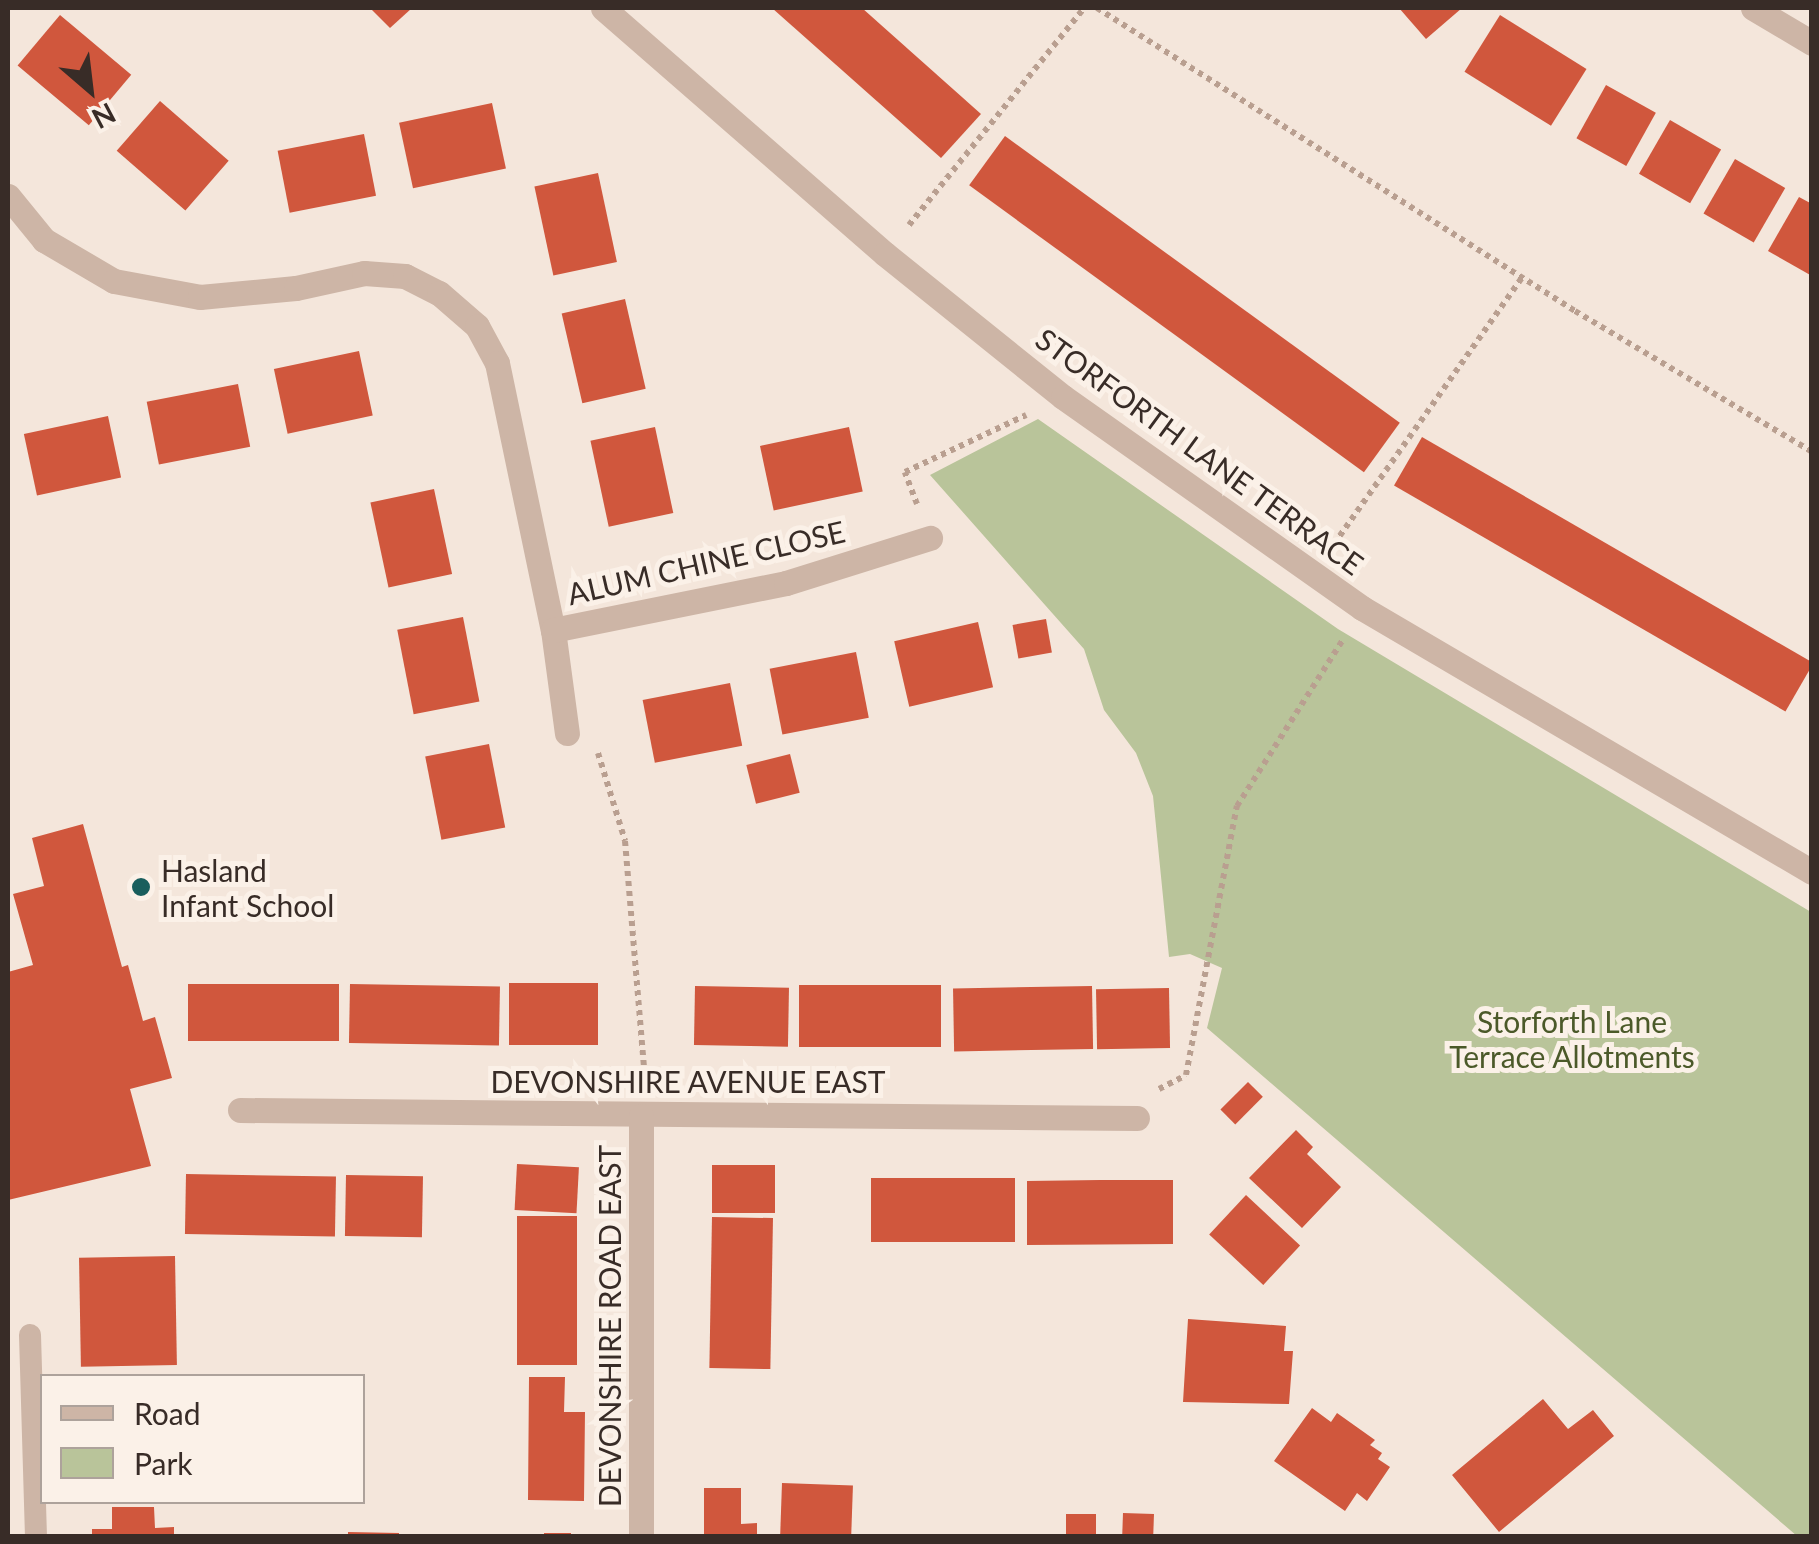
<!DOCTYPE html>
<html>
<head>
<meta charset="utf-8">
<style>
	body { margin:0 }
	#map { position:relative; width:1819px; height:1544px; overflow:hidden; background:#f4e6db; font-family:Lato,sans-serif }
	div>[style] { position:absolute }
	[style*='--x'] { left:calc(var(--x)*1px); top:calc(var(--y)*1px); width:calc(var(--w)*1px); rotate:calc(var(--a)*1deg) }
	.green>* { inset:0; background:#b9c49a }
	.building>* { inset:0; background:#d0573d; transform-origin:0 0 }
	.path>* { height:6px; margin-top:-3px; transform-origin:0; background:repeating-linear-gradient(90deg,#b99f90 0 5px,transparent 0 10px) }
	.lane>* { height:22px; margin:-11px; padding:0 11px; transform-origin:11px; border-radius:11px; background:#cdb5a6 }
	.street>* { height:25px; margin:-12.5px; padding:0 12.5px; transform-origin:12.5px; border-radius:12.5px; background:#cdb5a6 }
	.dots>* { width:28px; height:28px; translate:-50% -50%; box-sizing:border-box; border:5px solid #fbf1e8; border-radius:50% }
	span { translate:-50% -50%; white-space:nowrap; text-align:center; line-height:1.15; -webkit-text-stroke:10px #fbf1e8; paint-order:stroke }
	.street-label { font-size:30px; color:#382c27 }
	.poi-label { font-size:30px; color:#382c27 }
	.left { translate:0 -50%; text-align:left }
	.park-label { font-size:30px; color:#4b5929 }
	.frame { position:absolute; inset:0; border:10px solid #382c27; pointer-events:none }
	.legend { position:absolute; left:40px; top:1374px; width:325px; height:130px; box-sizing:border-box; background:#fbf1e8; border:2px solid #ada29b; margin:0; padding:12px 18px; list-style:none; font-size:30px; color:#382c27 }
	.legend li { display:flex; align-items:center; gap:20px; height:50px }
	.legend b { width:50px; border:2px solid #ada29b }
	.north { position:absolute; left:40px; top:40px; width:100px; height:100px; -webkit-text-stroke:8px #fbf1e8; paint-order:stroke; rotate:152deg; font-size:28px; font-weight:700; line-height:40px; text-align:center; color:#382c27 }
	.north::after { content:''; display:block; margin:auto; width:35px; height:45px; background:#382c27; clip-path:polygon(50% 0,100% 100%,50% 72%,0 100%) }
</style>
</head>
<body>
<div id="map">
	<div class="green">
		<i style="clip-path:polygon(1038px 419px,1338px 629px,1811px 912px,1811px 1536px,1797px 1536px,1207px 1028px,1222px 968px,1190px 954px,1169px 957px,1153px 796px,1136px 753px,1104px 710px,1084px 649px,930px 475px)"></i>
	</div>
	<div class="building">
		<i style="clip-path:polygon(370px 8px,412px 8px,390px 28px)"></i>
		<i style="clip-path:polygon(772px 8px,862px 8px,981px 114px,941px 158px)"></i>
		<i style="clip-path:polygon(1399px 8px,1462px 8px,1426px 39px)"></i>
		<i style="left:60px;top:15px;width:93px;height:66px;rotate:40deg"></i>
		<i style="left:1500px;top:15px;width:102px;height:67px;rotate:32deg"></i>
		<i style="left:1606px;top:85px;width:57px;height:61px;rotate:29deg"></i>
		<i style="left:160px;top:101px;width:91px;height:66px;rotate:41deg"></i>
		<i style="left:492px;top:103px;width:67px;height:95px;rotate:78deg"></i>
		<i style="left:1670px;top:120px;width:59px;height:62px;rotate:30deg"></i>
		<i style="left:364px;top:134px;width:63px;height:88px;rotate:79deg"></i>
		<i style="left:1005px;top:136px;width:488px;height:61px;rotate:36deg"></i>
		<i style="left:1735px;top:159px;width:58px;height:63px;rotate:30deg"></i>
		<i style="left:598px;top:173px;width:91px;height:65px;rotate:78deg"></i>
		<i style="clip-path:polygon(1799px 197px,1812px 204px,1812px 276px,1768px 251px)"></i>
		<i style="left:625px;top:299px;width:92px;height:65px;rotate:77deg"></i>
		<i style="left:359px;top:351px;width:66px;height:87px;rotate:78deg"></i>
		<i style="left:238px;top:384px;width:64px;height:93px;rotate:79deg"></i>
		<i style="left:108px;top:416px;width:63px;height:86px;rotate:78deg"></i>
		<i style="left:655px;top:427px;width:88px;height:66px;rotate:78deg"></i>
		<i style="left:849px;top:427px;width:66px;height:91px;rotate:78deg"></i>
		<i style="left:1422px;top:437px;width:452px;height:56px;rotate:30deg"></i>
		<i style="left:434px;top:489px;width:87px;height:65px;rotate:78deg"></i>
		<i style="left:463px;top:617px;width:86px;height:67px;rotate:79deg"></i>
		<i style="left:1046px;top:619px;width:34px;height:34px;rotate:80deg"></i>
		<i style="left:978px;top:622px;width:67px;height:86px;rotate:77deg"></i>
		<i style="left:856px;top:652px;width:67px;height:88px;rotate:79deg"></i>
		<i style="left:730px;top:683px;width:64px;height:89px;rotate:79deg"></i>
		<i style="left:489px;top:744px;width:85px;height:65px;rotate:79deg"></i>
		<i style="left:790px;top:754px;width:40px;height:45px;rotate:76deg"></i>
		<i style="clip-path:polygon(83px 824px,122px 967px,128px 965px,143px 1021px,155px 1017px,172px 1078px,130px 1089px,151px 1166px,8px 1200px,8px 972px,33px 965px,13px 894px,44px 886px,32px 838px)"></i>
		<i style="left:598px;top:983px;width:62px;height:89px;rotate:90deg"></i>
		<i style="left:188px;top:984px;width:151px;height:57px"></i>
		<i style="left:350px;top:984px;width:150px;height:59px;rotate:1deg"></i>
		<i style="left:799px;top:985px;width:142px;height:62px"></i>
		<i style="left:695px;top:986px;width:94px;height:59px;rotate:1deg"></i>
		<i style="left:1092px;top:986px;width:63px;height:139px;rotate:89deg"></i>
		<i style="left:1169px;top:988px;width:60px;height:73px;rotate:89deg"></i>
		<i style="left:1248px;top:1082px;width:21px;height:39px;rotate:45deg"></i>
		<i style="clip-path:polygon(1296px 1130px,1313px 1147px,1307px 1154px,1341px 1187px,1302px 1228px,1249px 1178px)"></i>
		<i style="left:517px;top:1164px;width:62px;height:46px;rotate:3deg"></i>
		<i style="left:712px;top:1165px;width:63px;height:48px"></i>
		<i style="left:186px;top:1174px;width:150px;height:60px;rotate:1deg"></i>
		<i style="left:346px;top:1175px;width:77px;height:61px;rotate:1deg"></i>
		<i style="left:871px;top:1178px;width:144px;height:64px"></i>
		<i style="clip-path:polygon(1100px 1180px,1173px 1180px,1173px 1244px,1027px 1245px,1027px 1181px)"></i>
		<i style="left:1246px;top:1195px;width:74px;height:54px;rotate:43deg"></i>
		<i style="left:517px;top:1216px;width:60px;height:149px"></i>
		<i style="left:712px;top:1217px;width:61px;height:151px;rotate:1deg"></i>
		<i style="left:175px;top:1256px;width:109px;height:96px;rotate:89deg"></i>
		<i style="clip-path:polygon(1188px 1319px,1286px 1326px,1284px 1351px,1293px 1351px,1289px 1404px,1183px 1402px)"></i>
		<i style="clip-path:polygon(529px 1377px,565px 1377px,564px 1412px,585px 1412px,584px 1501px,528px 1500px)"></i>
		<i style="clip-path:polygon(1543px 1399px,1568px 1429px,1593px 1410px,1614px 1436px,1499px 1532px,1452px 1475px)"></i>
		<i style="clip-path:polygon(1312px 1408px,1331px 1422px,1337px 1413px,1375px 1440px,1370px 1445px,1382px 1453px,1378px 1459px,1390px 1467px,1367px 1501px,1357px 1493px,1345px 1511px,1274px 1461px)"></i>
		<i style="left:782px;top:1483px;width:71px;height:53px;rotate:2deg"></i>
		<i style="clip-path:polygon(704px 1488px,741px 1488px,741px 1524px,757px 1523px,757px 1536px,704px 1536px)"></i>
		<i style="clip-path:polygon(112px 1507px,154px 1507px,155px 1528px,174px 1527px,174px 1536px,92px 1536px,92px 1529px,112px 1529px)"></i>
		<i style="left:1123px;top:1513px;width:31px;height:23px;rotate:2deg"></i>
		<i style="left:1066px;top:1514px;width:30px;height:22px"></i>
		<i style="clip-path:polygon(348px 1532px,399px 1533px,399px 1536px,348px 1536px)"></i>
		<i style="left:544px;top:1533px;width:27px;height:3px"></i>
	</div>
	<div class="path">
		<i style="--x:1097;--y:8;--w:566;--a:32.37"></i>
		<i style="--x:1575;--y:311;--w:276;--a:30.7"></i>
		<i style="--x:909;--y:225;--w:279;--a:-51.1"></i>
		<i style="--x:917;--y:504;--w:34;--a:-111"></i>
		<i style="--x:905;--y:472;--w:134;--a:-25.2"></i>
		<i style="--x:1334;--y:544;--w:328;--a:-54.8"></i>
		<i style="--x:598;--y:753;--w:92;--a:72.9"></i>
		<i style="--x:625;--y:841;--w:240;--a:85.2"></i>
		<i style="--x:1159;--y:1089;--w:30;--a:-27"></i>
		<i style="--x:1186;--y:1075;--w:274;--a:-79.3"></i>
		<i style="--x:1237;--y:806;--w:196;--a:-57.5"></i>
	</div>
	<div class="lane">
		<i style="--x:30;--y:1335;--w:201;--a:88.3"></i>
	</div>
	<div class="street">
		<i style="--x:603;--y:8;--w:374;--a:41.1"></i>
		<i style="--x:885;--y:254;--w:228;--a:38.8"></i>
		<i style="--x:1063;--y:397;--w:366;--a:35.2"></i>
		<i style="--x:1362;--y:608;--w:522;--a:30.4"></i>
		<i style="--x:1753;--y:8;--w:69;--a:30.7"></i>
		<i style="--x:8;--y:196;--w:57;--a:50.7"></i>
		<i style="--x:44;--y:240;--w:81;--a:30.4"></i>
		<i style="--x:114;--y:281;--w:87;--a:10.5"></i>
		<i style="--x:200;--y:297;--w:96;--a:-5.4"></i>
		<i style="--x:296;--y:288;--w:70;--a:-12.4"></i>
		<i style="--x:364;--y:273;--w:41;--a:4.2"></i>
		<i style="--x:405;--y:276;--w:38;--a:27"></i>
		<i style="--x:439;--y:293;--w:50;--a:41"></i>
		<i style="--x:477;--y:326;--w:42;--a:61.6"></i>
		<i style="--x:497;--y:363;--w:273;--a:78.2"></i>
		<i style="--x:553;--y:630;--w:104;--a:82.3"></i>
		<i style="--x:553;--y:630;--w:238;--a:-11.4"></i>
		<i style="--x:786;--y:583;--w:151;--a:-17.4"></i>
		<i style="--x:240;--y:1110;--w:897;--a:0.51"></i>
		<i style="--x:641;--y:1536;--w:420;--a:-90"></i>
	</div>
	<div class="dots">
		<i style="left:141px;top:887px;background:#195e5d"></i>
	</div>
	<div class="street-label">
		<span style="left:1200px;top:451px;rotate:36deg">STORFORTH LANE TERRACE</span>
		<span style="left:706px;top:562px;rotate:-13deg">ALUM CHINE CLOSE</span>
		<span style="left:688px;top:1081px">DEVONSHIRE AVENUE EAST</span>
		<span style="left:609px;top:1326px;rotate:-90deg">DEVONSHIRE ROAD EAST</span>
	</div>
	<div class="poi-label">
		<span class="left" style="left:161px;top:887px">Hasland<br>Infant School</span>
	</div>
	<div class="park-label">
		<span style="left:1572px;top:1038px">Storforth Lane<br>Terrace Allotments</span>
	</div>
	<div class="frame"></div>
	<ul class="legend">
	<li><b style="height:12px;background:#cdb5a6"></b>Road</li>
	<li><b style="height:28px;background:#b9c49a"></b>Park</li>
	</ul>
	<div class="north">N</div>
</div>
</body>
</html>
